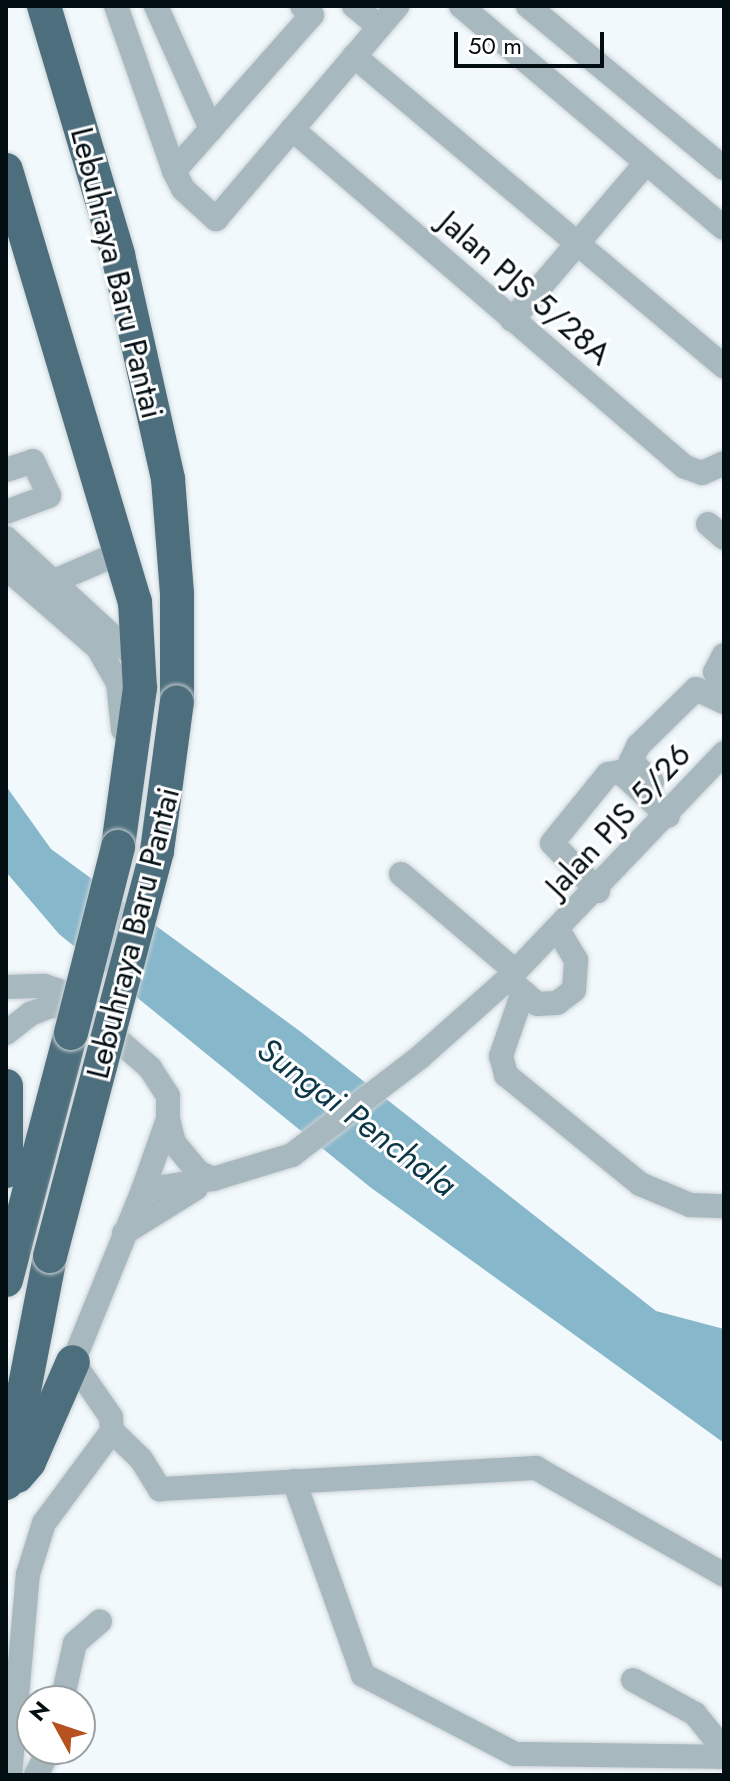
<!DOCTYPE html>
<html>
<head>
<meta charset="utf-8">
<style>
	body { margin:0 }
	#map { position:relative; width:730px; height:1781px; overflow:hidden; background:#f2f9fc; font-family:Jost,sans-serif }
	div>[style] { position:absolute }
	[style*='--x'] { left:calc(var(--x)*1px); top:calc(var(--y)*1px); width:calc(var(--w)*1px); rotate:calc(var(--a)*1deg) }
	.water>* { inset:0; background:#87b7cb }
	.roads { filter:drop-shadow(0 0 2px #ccd3d7) drop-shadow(0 0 2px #ccd3d7) }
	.minor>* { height:24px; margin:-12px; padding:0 12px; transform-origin:12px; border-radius:12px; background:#a8b8bf }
	.highway>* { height:34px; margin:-17px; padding:0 17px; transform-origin:17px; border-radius:17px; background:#4d6e7c }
	.bridges { filter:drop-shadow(0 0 2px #ccd3d7) drop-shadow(0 0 2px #ccd3d7) }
	.highway-bridge>* { height:34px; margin:-17px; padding:0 17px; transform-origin:17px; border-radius:17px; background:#4d6e7c }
	span { translate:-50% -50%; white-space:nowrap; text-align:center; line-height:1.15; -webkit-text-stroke:6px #fff; paint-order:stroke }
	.street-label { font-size:32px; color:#030e13 }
	.water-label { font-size:34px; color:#0c3746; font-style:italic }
	.frame { position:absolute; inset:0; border:8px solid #030e13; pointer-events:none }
	.north { position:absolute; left:16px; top:1685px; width:80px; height:80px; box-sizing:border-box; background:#fff; border:2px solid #9a9fa1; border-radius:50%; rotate:310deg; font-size:22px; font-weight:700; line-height:32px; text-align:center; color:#030e13 }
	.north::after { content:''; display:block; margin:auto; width:28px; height:36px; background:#b65120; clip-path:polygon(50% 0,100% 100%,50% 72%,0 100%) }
	.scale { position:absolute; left:454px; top:32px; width:150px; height:36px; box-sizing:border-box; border:4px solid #030e13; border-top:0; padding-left:10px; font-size:24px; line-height:28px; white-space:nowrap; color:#030e13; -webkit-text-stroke:6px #fff; paint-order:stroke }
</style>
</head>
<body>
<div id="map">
	<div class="water">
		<i style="clip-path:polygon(6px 786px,51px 849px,301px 1032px,656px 1311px,724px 1329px,724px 1443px,370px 1187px,59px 934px,6px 872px)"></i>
	</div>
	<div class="roads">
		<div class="minor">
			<i style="--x:116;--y:6;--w:175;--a:70.6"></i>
			<i style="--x:174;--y:171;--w:20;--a:63"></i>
			<i style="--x:183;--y:189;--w:45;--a:42.3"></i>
			<i style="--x:216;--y:219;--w:280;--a:-49.6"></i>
			<i style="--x:156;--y:6;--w:135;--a:65.9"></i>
			<i style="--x:211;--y:129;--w:56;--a:131.4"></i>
			<i style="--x:354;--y:6;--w:32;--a:39"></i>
			<i style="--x:461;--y:6;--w:344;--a:40.2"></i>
			<i style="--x:528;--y:6;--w:254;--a:39.6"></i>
			<i style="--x:354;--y:56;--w:483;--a:40"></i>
			<i style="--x:211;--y:129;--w:152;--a:-48.5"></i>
			<i style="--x:312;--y:15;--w:13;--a:-138"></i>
			<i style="--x:292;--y:129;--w:518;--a:40.7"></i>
			<i style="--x:685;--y:467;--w:18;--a:19"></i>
			<i style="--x:702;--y:473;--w:24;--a:-24"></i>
			<i style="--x:512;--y:320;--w:206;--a:-49.5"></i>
			<i style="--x:6;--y:470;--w:28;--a:-18"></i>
			<i style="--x:33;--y:461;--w:38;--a:65"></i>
			<i style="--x:49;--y:496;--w:46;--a:159.6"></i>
			<i style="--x:708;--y:524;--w:21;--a:41"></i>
			<i style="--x:6;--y:538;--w:180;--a:42.7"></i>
			<i style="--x:6;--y:568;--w:122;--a:41"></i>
			<i style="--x:98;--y:648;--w:40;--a:60.3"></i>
			<i style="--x:118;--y:683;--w:47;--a:83.9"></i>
			<i style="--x:52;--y:582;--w:76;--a:-23.2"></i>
			<i style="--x:724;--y:655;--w:19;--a:118"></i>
			<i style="--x:715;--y:672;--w:12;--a:42"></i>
			<i style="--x:652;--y:782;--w:30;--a:-135"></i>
			<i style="--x:631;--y:761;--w:17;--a:-65"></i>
			<i style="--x:638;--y:746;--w:81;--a:-44.5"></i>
			<i style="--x:696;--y:689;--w:31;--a:25"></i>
			<i style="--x:401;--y:874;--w:150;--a:40.4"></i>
			<i style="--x:598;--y:891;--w:66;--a:-133.8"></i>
			<i style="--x:552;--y:843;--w:89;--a:-50.9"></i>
			<i style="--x:608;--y:774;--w:12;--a:-9"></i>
			<i style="--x:620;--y:772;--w:65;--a:42.5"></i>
			<i style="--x:513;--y:983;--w:32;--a:41"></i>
			<i style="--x:537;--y:1004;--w:20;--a:-3"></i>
			<i style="--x:557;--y:1003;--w:21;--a:-37"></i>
			<i style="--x:574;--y:990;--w:30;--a:-86"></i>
			<i style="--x:576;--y:960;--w:35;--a:-121"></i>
			<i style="--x:6;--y:987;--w:38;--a:-2"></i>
			<i style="--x:44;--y:986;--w:20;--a:18"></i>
			<i style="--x:63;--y:992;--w:116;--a:41.1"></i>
			<i style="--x:150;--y:1068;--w:33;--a:57"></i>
			<i style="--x:168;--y:1096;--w:23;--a:90"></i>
			<i style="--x:168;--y:1119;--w:75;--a:109.4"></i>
			<i style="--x:143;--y:1190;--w:186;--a:112.1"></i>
			<i style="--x:73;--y:1362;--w:67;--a:55.4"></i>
			<i style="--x:111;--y:1417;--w:14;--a:86"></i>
			<i style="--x:112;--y:1431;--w:40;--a:44"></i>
			<i style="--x:141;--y:1459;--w:36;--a:58"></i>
			<i style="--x:160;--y:1489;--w:377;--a:-3.2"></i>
			<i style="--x:536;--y:1468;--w:216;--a:29.6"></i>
			<i style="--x:522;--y:995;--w:65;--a:109"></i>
			<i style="--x:501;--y:1056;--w:20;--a:75"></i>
			<i style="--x:506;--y:1075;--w:173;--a:39.1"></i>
			<i style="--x:640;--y:1184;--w:54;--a:22.8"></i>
			<i style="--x:690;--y:1205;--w:34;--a:2"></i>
			<i style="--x:6;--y:1033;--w:31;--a:-38"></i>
			<i style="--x:30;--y:1014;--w:22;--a:-21"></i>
			<i style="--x:51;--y:1006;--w:31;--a:2"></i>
			<i style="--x:168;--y:1119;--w:25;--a:76"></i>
			<i style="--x:174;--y:1143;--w:38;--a:50"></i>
			<i style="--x:198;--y:1172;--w:17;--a:25"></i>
			<i style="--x:143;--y:1190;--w:71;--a:-8.9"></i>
			<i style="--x:213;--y:1179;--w:83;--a:-16.9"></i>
			<i style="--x:292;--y:1155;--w:161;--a:-37.4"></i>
			<i style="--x:420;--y:1057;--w:120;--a:-41.6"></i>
			<i style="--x:510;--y:977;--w:310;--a:-46.3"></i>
			<i style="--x:124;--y:1233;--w:85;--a:-32"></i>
			<i style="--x:294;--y:1481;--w:206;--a:70.4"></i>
			<i style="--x:363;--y:1675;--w:171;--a:27.5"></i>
			<i style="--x:515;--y:1754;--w:209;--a:0.8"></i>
			<i style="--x:633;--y:1680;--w:71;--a:28.7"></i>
			<i style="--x:695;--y:1714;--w:33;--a:51"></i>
			<i style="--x:716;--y:1740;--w:18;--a:71"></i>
			<i style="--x:62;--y:1701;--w:59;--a:-77.4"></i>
			<i style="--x:75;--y:1643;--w:33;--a:-41"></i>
			<i style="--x:10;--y:1775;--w:202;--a:-84.9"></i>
			<i style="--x:28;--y:1574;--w:53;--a:-72.6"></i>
			<i style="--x:44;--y:1523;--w:114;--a:-53.5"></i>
			<i style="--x:36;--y:1775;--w:30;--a:-62"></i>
		</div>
		<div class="highway">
			<i style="--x:44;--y:6;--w:260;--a:73.4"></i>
			<i style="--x:118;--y:255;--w:230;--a:77.4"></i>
			<i style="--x:168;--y:479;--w:115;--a:85.5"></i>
			<i style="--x:177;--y:594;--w:108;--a:90"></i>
			<i style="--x:6;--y:170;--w:451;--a:73.4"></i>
			<i style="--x:135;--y:602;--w:86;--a:86.7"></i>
			<i style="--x:140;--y:688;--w:161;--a:97.9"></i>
			<i style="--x:6;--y:1086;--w:85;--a:90"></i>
			<i style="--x:6;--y:1280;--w:255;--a:-75.3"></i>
			<i style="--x:17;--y:1476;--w:18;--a:-49"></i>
			<i style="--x:29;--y:1462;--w:109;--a:-66.3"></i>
			<i style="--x:6;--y:1483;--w:231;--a:-79"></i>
		</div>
	</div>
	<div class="bridges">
		<div class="highway-bridge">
			<i style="--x:71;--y:1033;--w:192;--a:-75.8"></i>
			<i style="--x:50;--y:1256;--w:419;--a:-75.2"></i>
			<i style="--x:157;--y:851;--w:150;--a:-82.4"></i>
		</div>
	</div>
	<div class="street-label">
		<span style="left:117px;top:273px;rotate:76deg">Lebuhraya Baru Pantai</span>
		<span style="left:525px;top:288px;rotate:41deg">Jalan PJS 5/28A</span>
		<span style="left:618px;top:820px;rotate:-47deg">Jalan PJS 5/26</span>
		<span style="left:133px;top:933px;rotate:-76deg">Lebuhraya Baru Pantai</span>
	</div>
	<div class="water-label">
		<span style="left:357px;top:1117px;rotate:37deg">Sungai Penchala</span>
	</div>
	<div class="frame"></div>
	<div class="north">N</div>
	<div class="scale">50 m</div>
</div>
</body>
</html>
